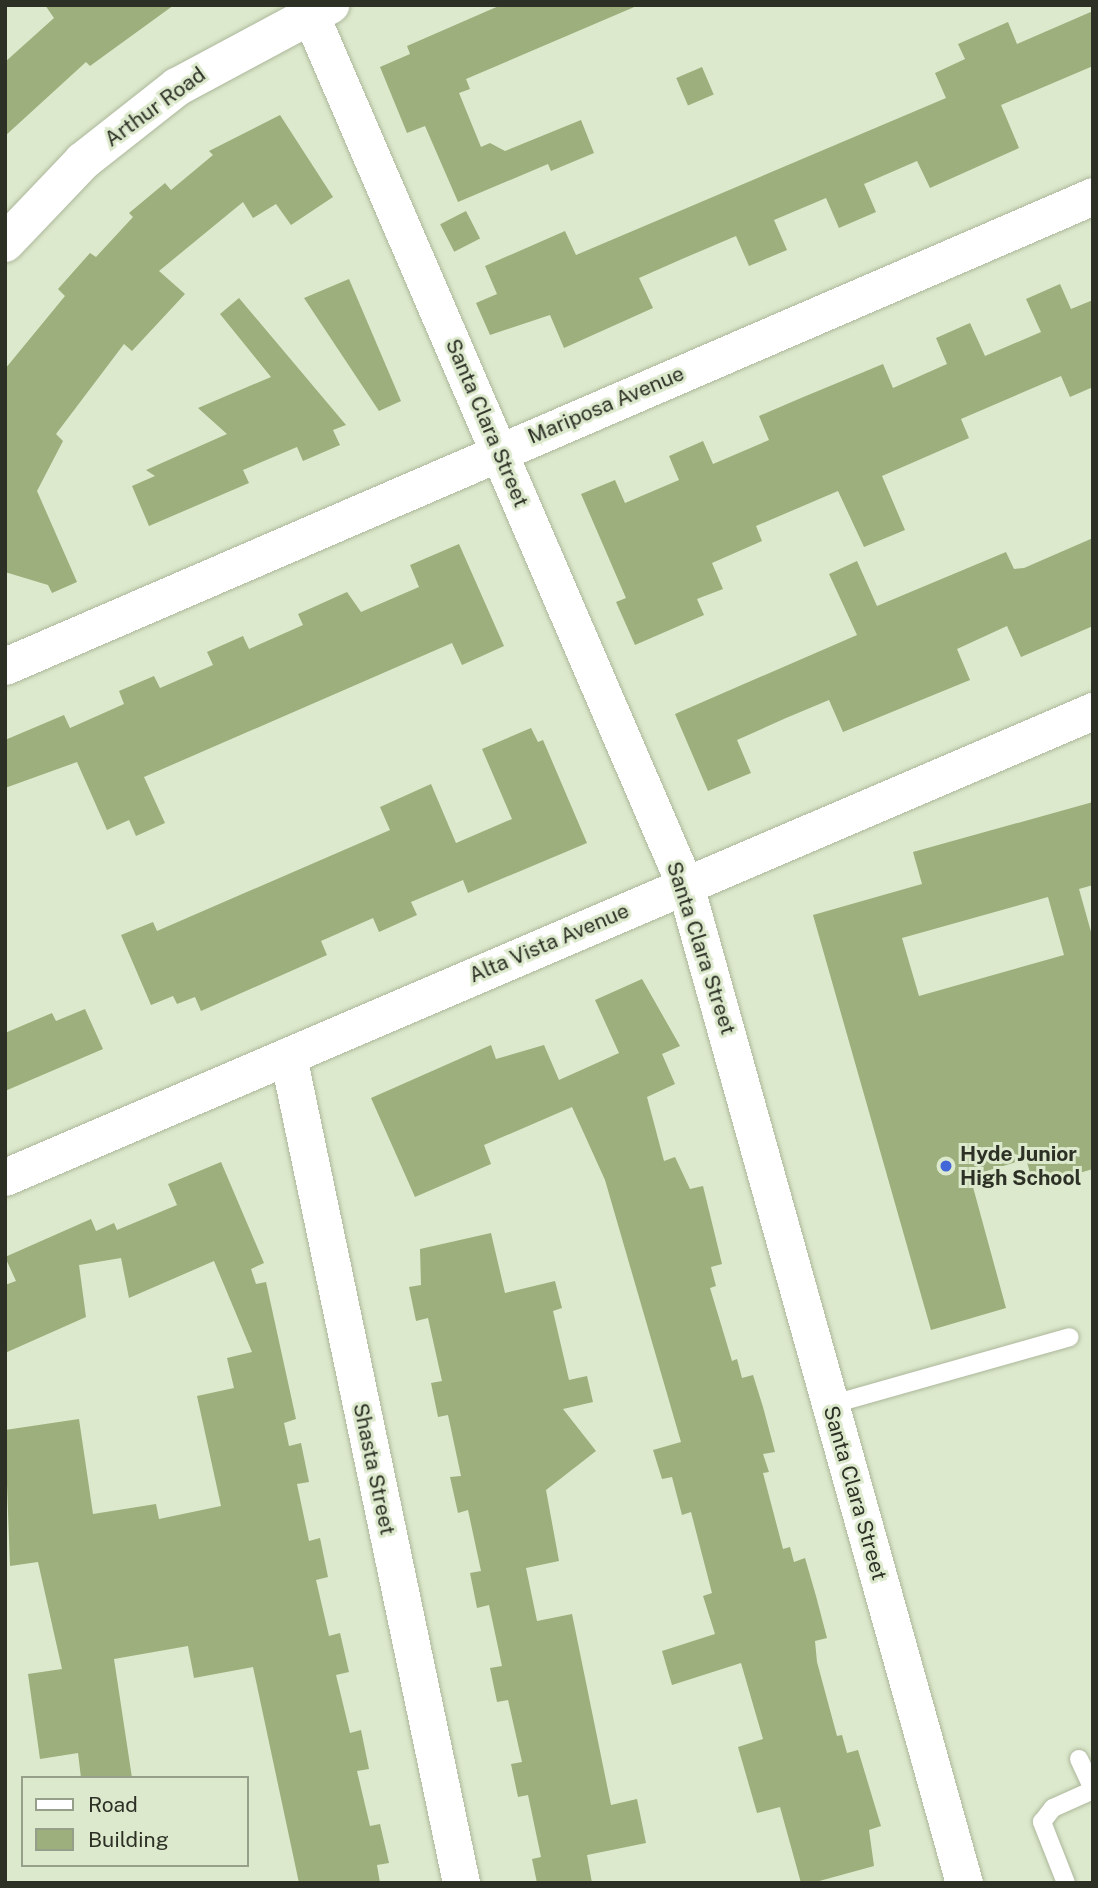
<!DOCTYPE html>
<html>
<head>
<meta charset="utf-8">
<style>
	body { margin:0 }
	#map { position:relative; width:1098px; height:1888px; overflow:hidden; background:#dde9cc; font-family:"Public Sans",sans-serif }
	div>[style] { position:absolute }
	[style*='--x'] { left:calc(var(--x)*1px); top:calc(var(--y)*1px); width:calc(var(--w)*1px); rotate:calc(var(--a)*1deg) }
	.building>* { inset:0; background:#9caf7c; transform-origin:0 0 }
	.roads { filter:drop-shadow(0 0 2px #acb79b) drop-shadow(0 0 2px #acb79b) }
	.lane>* { height:18px; margin:-9px; padding:0 9px; transform-origin:9px; border-radius:9px; background:#fff }
	.street>* { height:37px; margin:-18.5px; padding:0 18.5px; transform-origin:18.5px; border-radius:18.5px; background:#fff }
	.secondary>* { height:38px; margin:-19px; padding:0 19px; transform-origin:19px; border-radius:19px; background:#fff }
	.dots>* { width:19px; height:19px; translate:-50% -50%; box-sizing:border-box; border:4px solid #dde9cc; border-radius:50% }
	span { translate:-50% -50%; white-space:nowrap; text-align:center; line-height:1.15; -webkit-text-stroke:6px #dde9cc; paint-order:stroke }
	.street-label { font-size:21px; color:#2c3025 }
	.poi-label { font-size:21px; color:#2c3025; font-weight:700 }
	.left { translate:0 -50%; text-align:left }
	.frame { position:absolute; inset:0; border:7px solid #2c3025; pointer-events:none }
	.legend { position:absolute; left:21px; top:1776px; width:228px; height:91px; box-sizing:border-box; background:#dde9cc; border:2px solid #969f89; margin:0; padding:9px 12px; list-style:none; font-size:21px; color:#2c3025 }
	.legend li { display:flex; align-items:center; gap:14px; height:35px }
	.legend b { width:35px; border:2px solid #969f89 }
</style>
</head>
<body>
<div id="map">
	<div class="building">
		<i style="clip-path:polygon(45px 5px,174px 5px,90px 66px,86px 62px,5px 136px,5px 62px,54px 18px)"></i>
		<i style="clip-path:polygon(501px 5px,639px 5px,466px 79px,470px 89px,459px 93px,481px 147px,490px 143px,505px 151px,581px 120px,594px 153px,551px 171px,548px 164px,458px 202px,425px 126px,407px 133px,380px 67px,410px 54px,407px 46px)"></i>
		<i style="clip-path:polygon(1093px 11px,1093px 66px,1001px 105px,1019px 148px,930px 188px,917px 161px,864px 184px,876px 212px,839px 228px,826px 198px,774px 220px,787px 250px,749px 266px,736px 236px,682px 259px,639px 278px,653px 308px,564px 348px,550px 315px,490px 335px,476px 303px,497px 294px,485px 266px,565px 231px,576px 255px,946px 98px,935px 73px,965px 59px,958px 44px,1008px 22px,1017px 44px)"></i>
		<i style="left:702px;top:67px;width:30px;height:28px;rotate:67deg"></i>
		<i style="clip-path:polygon(280px 115px,333px 197px,291px 225px,276px 204px,253px 218px,243px 202px,159px 271px,185px 294px,132px 351px,124px 344px,56px 434px,63px 441px,37px 491px,77px 582px,52px 593px,48px 585px,5px 572px,5px 369px,65px 296px,58px 289px,90px 253px,96px 257px,133px 217px,129px 213px,165px 183px,171px 190px,213px 155px,209px 151px)"></i>
		<i style="left:466px;top:211px;width:31px;height:29px;rotate:63deg"></i>
		<i style="clip-path:polygon(349px 279px,401px 401px,379px 411px,304px 298px)"></i>
		<i style="clip-path:polygon(1060px 284px,1071px 309px,1093px 300px,1093px 387px,1070px 397px,1061px 376px,961px 419px,969px 438px,882px 476px,905px 530px,864px 547px,838px 491px,756px 526px,762px 541px,712px 563px,723px 589px,697px 599px,704px 615px,635px 645px,616px 602px,626px 598px,581px 494px,615px 480px,625px 503px,679px 480px,669px 456px,703px 441px,713px 464px,769px 440px,759px 416px,801px 398px,883px 364px,893px 388px,947px 364px,936px 338px,970px 323px,985px 356px,1041px 332px,1026px 299px)"></i>
		<i style="clip-path:polygon(239px 298px,346px 425px,333px 430px,340px 445px,303px 461px,297px 447px,243px 470px,249px 483px,149px 526px,132px 486px,155px 476px,146px 470px,227px 434px,198px 408px,271px 377px,220px 314px)"></i>
		<i style="clip-path:polygon(1093px 538px,1093px 626px,1021px 657px,1007px 626px,957px 649px,970px 680px,843px 732px,829px 700px,786px 718px,737px 740px,751px 773px,708px 791px,675px 714px,857px 635px,829px 574px,857px 561px,877px 606px,1006px 552px,1014px 569px,1024px 568px)"></i>
		<i style="clip-path:polygon(459px 544px,504px 646px,462px 665px,452px 643px,144px 777px,165px 823px,136px 836px,129px 820px,107px 830px,77px 762px,5px 788px,5px 740px,64px 715px,70px 728px,124px 704px,119px 691px,154px 676px,160px 688px,213px 665px,207px 652px,243px 636px,249px 649px,303px 625px,298px 614px,347px 592px,361px 612px,419px 587px,410px 565px)"></i>
		<i style="clip-path:polygon(531px 728px,538px 742px,543px 740px,587px 843px,468px 893px,463px 880px,411px 902px,417px 915px,379px 932px,373px 918px,321px 941px,327px 955px,201px 1011px,195px 997px,177px 1004px,173px 996px,151px 1005px,121px 935px,153px 922px,157px 931px,390px 830px,380px 807px,431px 784px,456px 843px,512px 819px,482px 749px)"></i>
		<i style="clip-path:polygon(evenodd,1093px 802px,1093px 885px,1079px 889px,1093px 939px,1093px 1169px,1034px 1186px,1026px 1159px,970px 1176px,1006px 1308px,931px 1330px,813px 915px,922px 884px,913px 852px,1093px 802px,1048px 897px,1064px 955px,919px 996px,902px 938px,1048px 897px)"></i>
		<i style="clip-path:polygon(642px 979px,680px 1046px,662px 1054px,675px 1084px,647px 1097px,664px 1161px,675px 1157px,690px 1189px,703px 1186px,722px 1264px,711px 1267px,716px 1286px,710px 1288px,732px 1361px,737px 1359px,742px 1378px,753px 1375px,763px 1407px,775px 1452px,763px 1454px,769px 1472px,763px 1473px,783px 1549px,790px 1547px,794px 1562px,805px 1558px,816px 1596px,827px 1638px,815px 1641px,817px 1662px,837px 1736px,842px 1735px,847px 1753px,858px 1750px,881px 1826px,869px 1830px,874px 1866px,812px 1883px,801px 1883px,780px 1807px,757px 1813px,738px 1747px,763px 1739px,741px 1663px,672px 1685px,662px 1651px,715px 1634px,703px 1596px,712px 1593px,691px 1512px,682px 1515px,672px 1477px,662px 1479px,653px 1450px,681px 1442px,605px 1180px,572px 1107px,484px 1145px,491px 1164px,415px 1197px,371px 1098px,491px 1045px,496px 1059px,544px 1045px,559px 1080px,619px 1053px,595px 1000px)"></i>
		<i style="clip-path:polygon(85px 1009px,103px 1049px,5px 1091px,5px 1033px,52px 1013px,56px 1021px)"></i>
		<i style="clip-path:polygon(221px 1162px,264px 1263px,251px 1269px,256px 1284px,266px 1282px,296px 1419px,284px 1423px,289px 1446px,301px 1443px,309px 1482px,297px 1484px,309px 1541px,320px 1538px,328px 1577px,316px 1580px,329px 1636px,340px 1633px,349px 1672px,336px 1675px,350px 1733px,361px 1730px,369px 1769px,357px 1771px,370px 1826px,380px 1824px,389px 1863px,377px 1865px,380px 1883px,299px 1883px,253px 1667px,194px 1678px,188px 1646px,114px 1659px,132px 1778px,81px 1778px,78px 1753px,40px 1759px,28px 1674px,62px 1669px,38px 1562px,10px 1566px,5px 1430px,79px 1419px,93px 1514px,156px 1504px,159px 1519px,221px 1506px,197px 1396px,234px 1388px,227px 1358px,252px 1352px,214px 1261px,129px 1298px,121px 1258px,79px 1265px,86px 1317px,5px 1353px,5px 1285px,16px 1281px,5px 1257px,91px 1219px,96px 1231px,114px 1223px,117px 1230px,177px 1205px,168px 1184px)"></i>
		<i style="clip-path:polygon(491px 1233px,505px 1293px,555px 1281px,562px 1308px,553px 1311px,569px 1380px,587px 1376px,593px 1402px,563px 1409px,596px 1451px,546px 1490px,559px 1561px,526px 1568px,537px 1621px,572px 1614px,611px 1805px,637px 1799px,646px 1843px,587px 1855px,592px 1883px,537px 1883px,532px 1859px,541px 1857px,528px 1795px,518px 1797px,511px 1764px,522px 1762px,508px 1700px,497px 1702px,490px 1668px,502px 1666px,489px 1605px,477px 1608px,470px 1573px,481px 1571px,468px 1510px,458px 1513px,450px 1477px,461px 1476px,448px 1415px,438px 1417px,431px 1383px,442px 1381px,428px 1318px,416px 1321px,409px 1287px,421px 1285px,420px 1249px)"></i>
	</div>
	<div class="roads">
		<div class="lane">
			<i style="--x:830;--y:1405;--w:249;--a:-15.8"></i>
			<i style="--x:1079;--y:1759;--w:33;--a:65"></i>
			<i style="--x:1066;--y:1883;--w:66;--a:-111.5"></i>
			<i style="--x:1042;--y:1822;--w:18;--a:-52"></i>
			<i style="--x:1053;--y:1808;--w:44;--a:-24.2"></i>
		</div>
		<div class="street">
			<i style="--x:310;--y:14;--w:948;--a:66.71"></i>
			<i style="--x:685;--y:885;--w:1036;--a:74.38"></i>
			<i style="--x:5;--y:666;--w:1185;--a:-23.36"></i>
			<i style="--x:288;--y:1056;--w:845;--a:78.18"></i>
			<i style="--x:5;--y:1177;--w:1184;--a:-23.19"></i>
		</div>
		<div class="secondary">
			<i style="--x:5;--y:243;--w:113;--a:-46.4"></i>
			<i style="--x:83;--y:161;--w:120;--a:-38.2"></i>
			<i style="--x:177;--y:87;--w:174;--a:-28.2"></i>
		</div>
	</div>
	<div class="dots">
		<i style="left:946px;top:1166px;background:#4267d9"></i>
	</div>
	<div class="street-label">
		<span style="left:155px;top:107px;rotate:-36deg">Arthur Road</span>
		<span style="left:606px;top:405px;rotate:-23deg">Mariposa Avenue</span>
		<span style="left:487px;top:423px;rotate:67deg">Santa Clara Street</span>
		<span style="left:549px;top:943px;rotate:-23deg">Alta Vista Avenue</span>
		<span style="left:701px;top:948px;rotate:72deg">Santa Clara Street</span>
		<span style="left:374px;top:1469px;rotate:78deg">Shasta Street</span>
		<span style="left:855px;top:1493px;rotate:74deg">Santa Clara Street</span>
	</div>
	<div class="poi-label">
		<span class="left" style="left:960px;top:1166px">Hyde Junior<br>High School</span>
	</div>
	<div class="frame"></div>
	<ul class="legend">
	<li><b style="height:9px;background:#fff"></b>Road</li>
	<li><b style="height:19px;background:#9caf7c"></b>Building</li>
	</ul>
</div>
</body>
</html>
